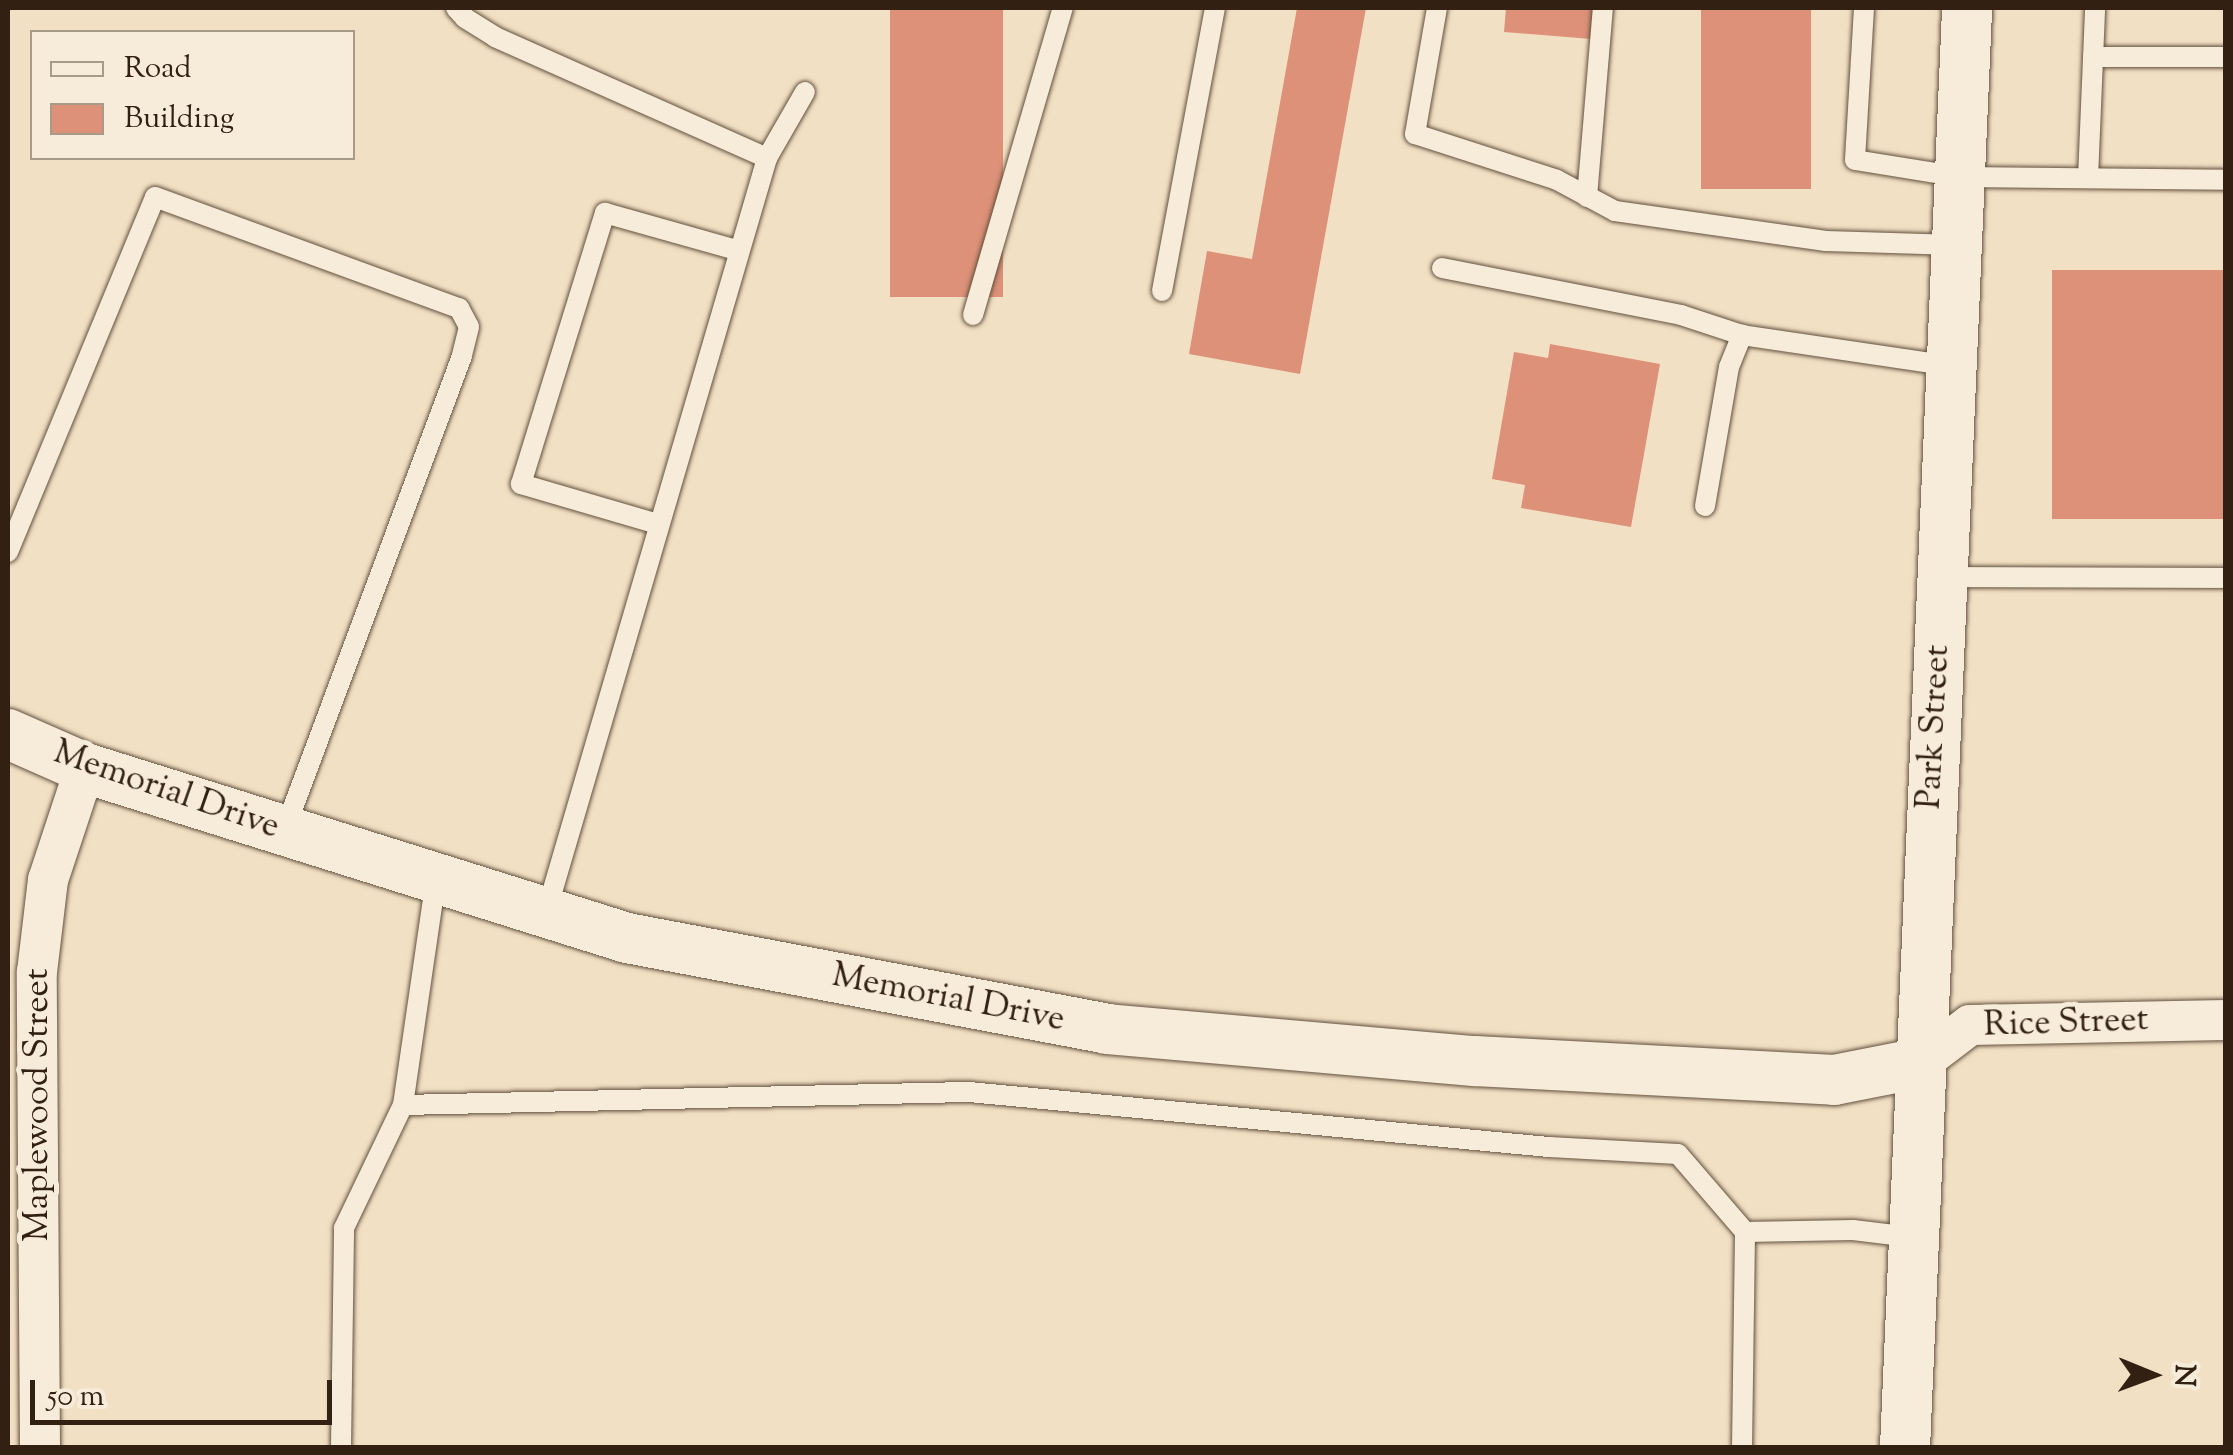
<!DOCTYPE html>
<html>
<head>
<meta charset="utf-8">
<style>
	body { margin:0 }
	#map { position:relative; width:2233px; height:1455px; overflow:hidden; background:#f2e0c4; font-family:"Sorts Mill Goudy",serif }
	div>[style] { position:absolute }
	[style*='--x'] { left:calc(var(--x)*1px); top:calc(var(--y)*1px); width:calc(var(--w)*1px); rotate:calc(var(--a)*1deg) }
	.building>* { inset:0; background:#dc9178; transform-origin:0 0 }
	.roads { filter:drop-shadow(0 0 2px #62513e) drop-shadow(0 0 2px #62513e) }
	.service>* { height:20px; margin:-10px; padding:0 10px; transform-origin:10px; border-radius:10px; background:#f7ebd9 }
	.minor>* { height:40px; margin:-20px; padding:0 20px; transform-origin:20px; border-radius:20px; background:#f7ebd9 }
	.tertiary>* { height:50px; margin:-25px; padding:0 25px; transform-origin:25px; border-radius:25px; background:#f7ebd9 }
	span { translate:-50% -50%; white-space:nowrap; text-align:center; line-height:1.15; -webkit-text-stroke:10px #f7ebd9; paint-order:stroke }
	.street-label { font-size:35px; color:#322112 }
	.frame { position:absolute; inset:0; border:10px solid #322112; pointer-events:none }
	.legend { position:absolute; left:30px; top:30px; width:325px; height:130px; box-sizing:border-box; background:#f7ebd9; border:2px solid #a89a89; margin:0; padding:12px 18px; list-style:none; font-size:30px; color:#322112 }
	.legend li { display:flex; align-items:center; gap:20px; height:50px }
	.legend b { width:50px; border:2px solid #a89a89 }
	.north { position:absolute; left:2103px; top:1325px; width:100px; height:100px; -webkit-text-stroke:8px #f7ebd9; paint-order:stroke; rotate:91deg; font-size:28px; font-weight:700; line-height:40px; text-align:center; color:#322112 }
	.north::after { content:''; display:block; margin:auto; width:35px; height:45px; background:#322112; clip-path:polygon(50% 0,100% 100%,50% 72%,0 100%) }
	.scale { position:absolute; left:30px; top:1380px; width:302px; height:45px; box-sizing:border-box; border:5px solid #322112; border-top:0; padding-left:12px; font-size:30px; line-height:35px; white-space:nowrap; color:#322112; -webkit-text-stroke:8px #f7ebd9; paint-order:stroke }
</style>
</head>
<body>
<div id="map">
	<div class="building">
		<i style="left:890px;top:8px;width:113px;height:289px"></i>
		<i style="clip-path:polygon(1297px 8px,1366px 8px,1300px 374px,1189px 354px,1207px 251px,1252px 259px)"></i>
		<i style="clip-path:polygon(1506px 8px,1593px 8px,1591px 39px,1504px 32px)"></i>
		<i style="left:1701px;top:8px;width:110px;height:181px"></i>
		<i style="left:2226px;top:270px;width:249px;height:174px;rotate:90deg"></i>
		<i style="clip-path:polygon(1550px 344px,1660px 364px,1631px 527px,1521px 508px,1525px 485px,1492px 479px,1514px 352px,1548px 358px)"></i>
	</div>
	<div class="roads">
		<div class="service">
			<i style="--x:456;--y:8;--w:13;--a:48"></i>
			<i style="--x:465;--y:18;--w:36;--a:32"></i>
			<i style="--x:495;--y:37;--w:298;--a:24"></i>
			<i style="--x:767;--y:158;--w:76;--a:-60.1"></i>
			<i style="--x:1437;--y:8;--w:128;--a:99.9"></i>
			<i style="--x:1415;--y:134;--w:149;--a:17.9"></i>
			<i style="--x:1557;--y:180;--w:66;--a:28.1"></i>
			<i style="--x:1615;--y:211;--w:213;--a:8.1"></i>
			<i style="--x:1826;--y:241;--w:130;--a:1.8"></i>
			<i style="--x:1864;--y:8;--w:152;--a:93.4"></i>
			<i style="--x:1855;--y:160;--w:106;--a:9.2"></i>
			<i style="--x:1960;--y:177;--w:266;--a:0.6"></i>
			<i style="--x:2093;--y:57;--w:133;--a:0"></i>
			<i style="--x:2088;--y:178;--w:170;--a:-87.6"></i>
			<i style="--x:1587;--y:197;--w:190;--a:-85.2"></i>
			<i style="--x:1442;--y:268;--w:244;--a:11.1"></i>
			<i style="--x:1681;--y:315;--w:64;--a:18.2"></i>
			<i style="--x:1162;--y:291;--w:288;--a:-79.4"></i>
			<i style="--x:973;--y:315;--w:320;--a:-73.7"></i>
			<i style="--x:1705;--y:506;--w:141;--a:-80.2"></i>
			<i style="--x:1729;--y:367;--w:35;--a:-68"></i>
			<i style="--x:1742;--y:335;--w:211;--a:8.4"></i>
			<i style="--x:658;--y:524;--w:143;--a:-163.7"></i>
			<i style="--x:521;--y:484;--w:284;--a:-72.8"></i>
			<i style="--x:605;--y:213;--w:137;--a:15.7"></i>
			<i style="--x:8;--y:552;--w:384;--a:-67.5"></i>
			<i style="--x:155;--y:197;--w:324;--a:20.1"></i>
			<i style="--x:459;--y:308;--w:21;--a:62"></i>
			<i style="--x:469;--y:327;--w:30;--a:104"></i>
			<i style="--x:462;--y:356;--w:505;--a:110.52"></i>
			<i style="--x:1944;--y:577;--w:282;--a:0.2"></i>
			<i style="--x:546;--y:913;--w:787;--a:-73.68"></i>
			<i style="--x:403;--y:1105;--w:566;--a:-1.32"></i>
			<i style="--x:969;--y:1092;--w:583;--a:5.42"></i>
			<i style="--x:1549;--y:1147;--w:129;--a:3.1"></i>
			<i style="--x:1678;--y:1154;--w:103;--a:49.3"></i>
			<i style="--x:341;--y:1448;--w:220;--a:-89.2"></i>
			<i style="--x:344;--y:1228;--w:136;--a:-64.4"></i>
			<i style="--x:403;--y:1105;--w:227;--a:-81.7"></i>
			<i style="--x:1742;--y:1448;--w:216;--a:-89.2"></i>
			<i style="--x:1745;--y:1232;--w:108;--a:-1.1"></i>
			<i style="--x:1853;--y:1230;--w:58;--a:6.9"></i>
		</div>
		<div class="minor">
			<i style="--x:1920;--y:1063;--w:63;--a:-37.2"></i>
			<i style="--x:1970;--y:1025;--w:256;--a:-1.1"></i>
			<i style="--x:40;--y:1448;--w:476;--a:-90.4"></i>
			<i style="--x:37;--y:972;--w:93;--a:-83.2"></i>
			<i style="--x:48;--y:880;--w:118;--a:-71.7"></i>
		</div>
		<div class="tertiary">
			<i style="--x:8;--y:734;--w:84;--a:23.8"></i>
			<i style="--x:85;--y:768;--w:568;--a:17.41"></i>
			<i style="--x:627;--y:938;--w:489;--a:10.7"></i>
			<i style="--x:1107;--y:1029;--w:369;--a:5"></i>
			<i style="--x:1475;--y:1061;--w:360;--a:3"></i>
			<i style="--x:1834;--y:1080;--w:88;--a:-11.2"></i>
			<i style="--x:1905;--y:1448;--w:1441;--a:-87.53"></i>
		</div>
	</div>
	<div class="street-label">
		<span style="left:1935px;top:727px;rotate:-87deg">Park Street</span>
		<span style="left:166px;top:791px;rotate:19deg">Memorial Drive</span>
		<span style="left:948px;top:999px;rotate:11deg">Memorial Drive</span>
		<span style="left:2066px;top:1024px;rotate:-2deg">Rice Street</span>
		<span style="left:39px;top:1105px;rotate:-90deg">Maplewood Street</span>
	</div>
	<div class="frame"></div>
	<ul class="legend">
	<li><b style="height:12px;background:#f7ebd9"></b>Road</li>
	<li><b style="height:28px;background:#dc9178"></b>Building</li>
	</ul>
	<div class="north">N</div>
	<div class="scale">50 m</div>
</div>
</body>
</html>
